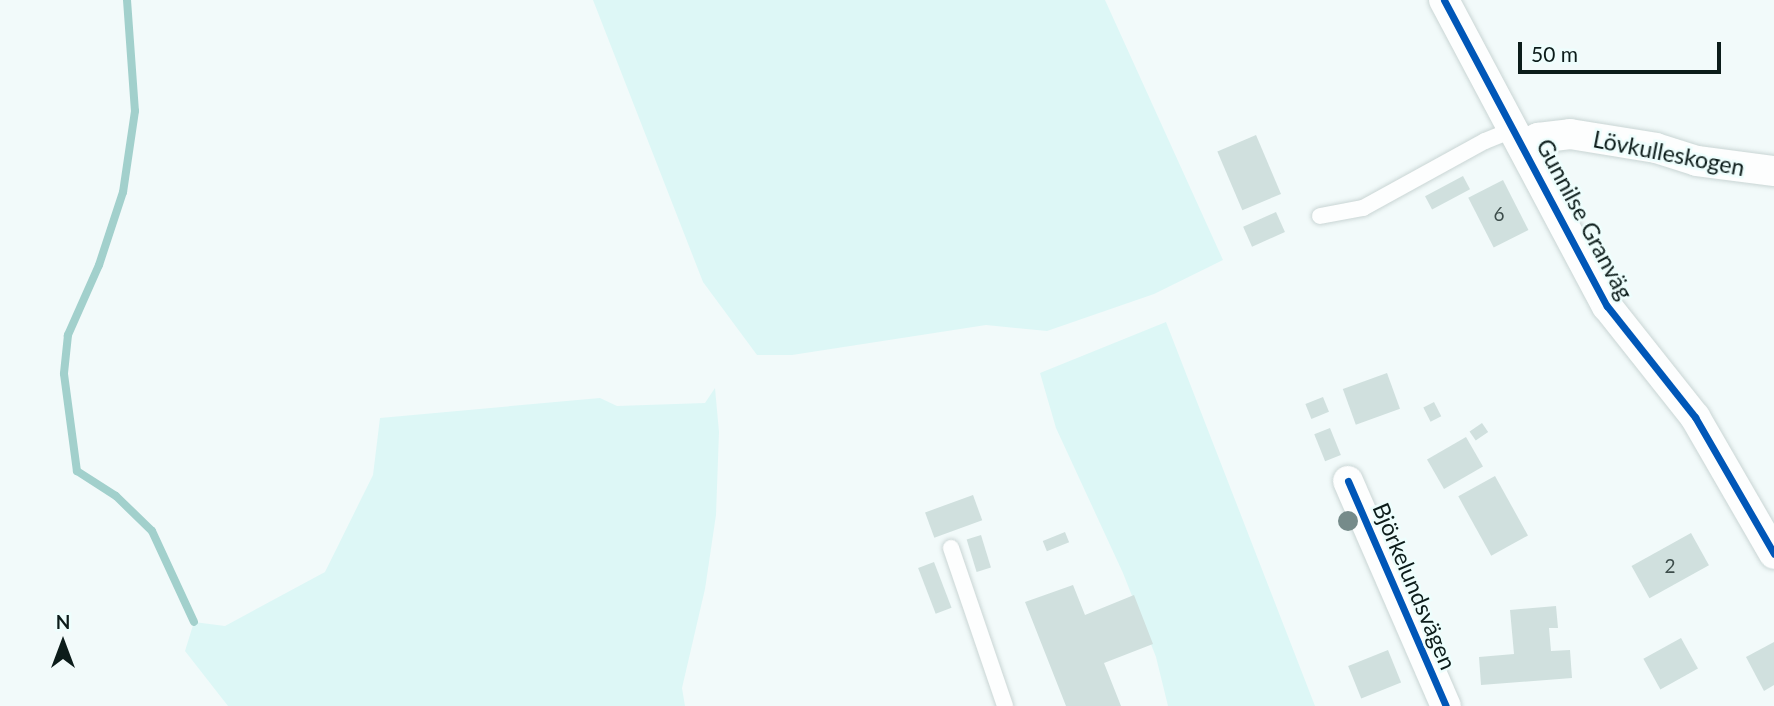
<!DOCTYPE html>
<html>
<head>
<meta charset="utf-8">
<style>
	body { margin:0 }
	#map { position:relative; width:1774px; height:706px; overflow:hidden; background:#f2fafa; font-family:Lato,sans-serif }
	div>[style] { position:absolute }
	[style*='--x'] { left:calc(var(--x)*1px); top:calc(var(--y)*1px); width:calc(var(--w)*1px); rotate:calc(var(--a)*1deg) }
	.green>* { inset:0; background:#ddf7f6 }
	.stream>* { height:8px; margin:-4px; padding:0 4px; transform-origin:4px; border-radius:4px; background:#a2d0cc }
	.building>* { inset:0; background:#d0e0de; transform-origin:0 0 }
	.roads { filter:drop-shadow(0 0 2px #c9d5d4) drop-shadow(0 0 2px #c9d5d4) }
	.lane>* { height:16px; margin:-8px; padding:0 8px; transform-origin:8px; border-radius:8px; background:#fdfefe }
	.street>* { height:30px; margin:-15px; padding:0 15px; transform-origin:15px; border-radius:15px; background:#fdfefe }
	.cycleway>* { height:7px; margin:-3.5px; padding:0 3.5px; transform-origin:3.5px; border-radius:3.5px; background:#0057b8 }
	.trees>* { width:20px; height:20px; margin:-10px; border-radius:50%; background:#768b8a }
	span { translate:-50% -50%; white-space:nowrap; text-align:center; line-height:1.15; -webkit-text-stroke:5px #eefefd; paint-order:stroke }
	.number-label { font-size:19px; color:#3d4d4b }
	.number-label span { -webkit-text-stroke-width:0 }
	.street-label { font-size:23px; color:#0c1c1a }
	.north { position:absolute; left:28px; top:608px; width:70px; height:70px; -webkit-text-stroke:5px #eefefd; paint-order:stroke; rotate:0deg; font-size:19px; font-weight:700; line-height:28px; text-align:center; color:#0c1c1a }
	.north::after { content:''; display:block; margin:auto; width:24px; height:32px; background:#0c1c1a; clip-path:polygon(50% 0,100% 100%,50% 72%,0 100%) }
	.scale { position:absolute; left:1518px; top:42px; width:203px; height:32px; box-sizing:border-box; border:4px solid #0c1c1a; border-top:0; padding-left:9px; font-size:21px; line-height:24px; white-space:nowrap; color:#0c1c1a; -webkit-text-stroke:5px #eefefd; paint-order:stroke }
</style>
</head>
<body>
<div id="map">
	<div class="green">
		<i style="clip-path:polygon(593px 0,1105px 0,1223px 260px,1154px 294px,1047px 331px,986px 325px,792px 355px,757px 355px,703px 282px)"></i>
		<i style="clip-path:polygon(1166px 322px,1315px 706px,1168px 706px,1156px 657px,1123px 573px,1056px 428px,1040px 373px)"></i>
		<i style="clip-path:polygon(715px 388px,719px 432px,716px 515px,705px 589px,682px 688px,685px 706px,228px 706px,185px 651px,194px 622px,225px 626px,325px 572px,373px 475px,380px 418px,600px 398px,617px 406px,705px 403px)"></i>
	</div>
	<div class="stream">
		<i style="--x:127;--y:0;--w:111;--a:85.9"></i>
		<i style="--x:135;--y:111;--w:82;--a:98.4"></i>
		<i style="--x:123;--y:192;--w:77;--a:108.2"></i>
		<i style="--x:99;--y:265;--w:77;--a:113.9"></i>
		<i style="--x:68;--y:335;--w:39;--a:96"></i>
		<i style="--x:64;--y:374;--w:98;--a:82.4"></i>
		<i style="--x:77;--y:471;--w:46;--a:32.7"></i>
		<i style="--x:116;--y:496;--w:50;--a:44.2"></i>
		<i style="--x:152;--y:531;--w:100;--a:65.2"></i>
	</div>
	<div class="building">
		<i style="left:1256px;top:135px;width:64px;height:42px;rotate:67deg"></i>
		<i style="left:1463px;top:176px;width:15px;height:43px;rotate:62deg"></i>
		<i style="left:1503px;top:180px;width:56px;height:39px;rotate:63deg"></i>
		<i style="left:1276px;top:212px;width:22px;height:36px;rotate:66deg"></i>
		<i style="left:1387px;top:373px;width:38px;height:47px;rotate:70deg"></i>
		<i style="left:1323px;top:397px;width:16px;height:19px;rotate:68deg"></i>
		<i style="left:1434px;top:402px;width:16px;height:12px;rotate:63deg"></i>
		<i style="left:1482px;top:423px;width:11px;height:15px;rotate:56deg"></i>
		<i style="left:1330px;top:428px;width:29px;height:17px;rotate:68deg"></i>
		<i style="left:1466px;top:437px;width:34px;height:45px;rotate:60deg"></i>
		<i style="left:1495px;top:476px;width:68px;height:42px;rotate:61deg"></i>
		<i style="left:973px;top:495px;width:27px;height:51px;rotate:70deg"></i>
		<i style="left:1065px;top:532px;width:11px;height:24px;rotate:68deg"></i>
		<i style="left:1691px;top:533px;width:37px;height:68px;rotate:61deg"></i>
		<i style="left:981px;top:535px;width:34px;height:15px;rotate:73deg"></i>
		<i style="left:934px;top:562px;width:49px;height:17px;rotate:69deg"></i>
		<i style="clip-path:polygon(1073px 585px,1085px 615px,1134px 595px,1153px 644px,1104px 663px,1121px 706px,1066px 706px,1025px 602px)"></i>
		<i style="clip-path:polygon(1556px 606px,1558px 628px,1549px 628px,1551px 651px,1570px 650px,1572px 678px,1481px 685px,1479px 657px,1514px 654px,1510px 610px)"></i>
		<i style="left:1681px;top:638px;width:35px;height:43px;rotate:61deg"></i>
		<i style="clip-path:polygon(1774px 642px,1774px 685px,1764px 691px,1746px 657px)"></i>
		<i style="left:1388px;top:650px;width:35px;height:43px;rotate:68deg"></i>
	</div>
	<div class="roads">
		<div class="lane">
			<i style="--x:1320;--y:216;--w:44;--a:-10.5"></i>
			<i style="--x:1363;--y:208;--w:139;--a:-28.8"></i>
			<i style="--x:1485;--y:141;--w:32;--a:-22"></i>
			<i style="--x:951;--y:548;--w:167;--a:71.1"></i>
		</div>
		<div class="street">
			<i style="--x:1444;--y:0;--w:347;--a:62"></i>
			<i style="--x:1607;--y:306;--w:142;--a:51.6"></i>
			<i style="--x:1695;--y:417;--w:158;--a:60"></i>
			<i style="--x:1523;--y:145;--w:17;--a:-25"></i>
			<i style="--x:1538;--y:138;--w:32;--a:-7"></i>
			<i style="--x:1570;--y:134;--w:87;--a:9.2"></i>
			<i style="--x:1656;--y:148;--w:43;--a:17.6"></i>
			<i style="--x:1697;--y:161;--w:78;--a:7.4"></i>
			<i style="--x:1348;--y:481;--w:245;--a:66.5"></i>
		</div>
	</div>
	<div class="cycleway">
		<i style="--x:1444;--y:0;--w:347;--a:62"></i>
		<i style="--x:1607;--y:306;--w:142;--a:51.6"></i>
		<i style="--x:1695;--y:417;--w:158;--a:60"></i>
		<i style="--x:1348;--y:481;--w:245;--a:66.5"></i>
	</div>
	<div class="trees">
		<i style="left:1348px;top:521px"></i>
	</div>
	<div class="number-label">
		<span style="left:1499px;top:214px">6</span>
		<span style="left:1670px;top:566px">2</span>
	</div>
	<div class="street-label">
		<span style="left:1669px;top:153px;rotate:11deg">Lövkulleskogen</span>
		<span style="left:1585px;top:219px;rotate:62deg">Gunnilse Granväg</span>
		<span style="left:1415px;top:586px;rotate:67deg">Björkelundsvägen</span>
	</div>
	<div class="north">N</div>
	<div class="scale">50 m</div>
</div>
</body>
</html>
